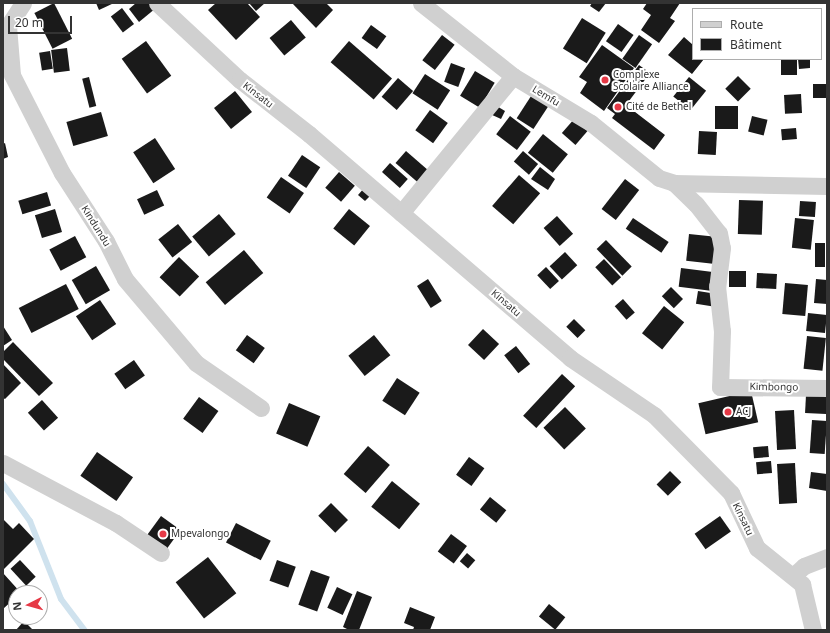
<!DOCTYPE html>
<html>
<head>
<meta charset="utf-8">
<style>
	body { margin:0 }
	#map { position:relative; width:830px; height:633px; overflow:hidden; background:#fff; font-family:"Noto Sans",sans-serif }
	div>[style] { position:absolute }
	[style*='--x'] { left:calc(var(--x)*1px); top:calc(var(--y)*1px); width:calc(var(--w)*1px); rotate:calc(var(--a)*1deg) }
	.stream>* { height:6px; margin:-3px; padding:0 3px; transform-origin:3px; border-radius:3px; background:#cfe2ee }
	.building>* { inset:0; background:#1a1a1a; transform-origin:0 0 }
	.street>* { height:17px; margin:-8.5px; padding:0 8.5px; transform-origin:8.5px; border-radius:8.5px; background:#d0d0d0 }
	.dots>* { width:11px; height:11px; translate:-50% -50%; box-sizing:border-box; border:2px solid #fff; border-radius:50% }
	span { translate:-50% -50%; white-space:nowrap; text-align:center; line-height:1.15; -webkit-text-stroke:4px #fff; paint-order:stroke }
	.poi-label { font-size:10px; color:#333 }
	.left { translate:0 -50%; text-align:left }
	.street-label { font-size:10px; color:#333 }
	.frame { position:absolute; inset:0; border:4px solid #333; pointer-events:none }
	.legend { position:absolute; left:692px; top:8px; width:130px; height:52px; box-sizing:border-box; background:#fff; border:1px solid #adadad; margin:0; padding:5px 7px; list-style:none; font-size:12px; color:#333 }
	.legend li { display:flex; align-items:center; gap:8px; height:20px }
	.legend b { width:20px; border:1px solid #adadad }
	.north { position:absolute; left:8px; top:585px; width:40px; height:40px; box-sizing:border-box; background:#fff; border:1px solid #adadad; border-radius:50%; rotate:264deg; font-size:11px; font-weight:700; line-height:16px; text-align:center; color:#333 }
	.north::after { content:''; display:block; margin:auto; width:14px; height:18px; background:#e63946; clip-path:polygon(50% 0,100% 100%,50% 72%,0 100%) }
	.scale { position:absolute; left:8px; top:16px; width:64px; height:18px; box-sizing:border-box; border:2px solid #333; border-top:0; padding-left:5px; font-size:12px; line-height:14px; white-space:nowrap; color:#333; -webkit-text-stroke:3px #fff; paint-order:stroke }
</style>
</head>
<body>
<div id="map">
	<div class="stream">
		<i style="--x:3;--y:484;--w:46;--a:53.9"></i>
		<i style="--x:30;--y:521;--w:84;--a:68.3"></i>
		<i style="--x:61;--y:599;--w:39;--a:53"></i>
	</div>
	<div class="building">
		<i style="left:54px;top:3px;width:40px;height:22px;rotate:63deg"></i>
		<i style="clip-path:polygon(96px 3px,114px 3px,99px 10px)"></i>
		<i style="clip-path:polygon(136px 3px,153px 3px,156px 8px,139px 22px,129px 9px)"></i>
		<i style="clip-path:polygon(216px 3px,247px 3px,260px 17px,236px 40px,208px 10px)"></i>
		<i style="clip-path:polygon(249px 3px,265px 3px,256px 11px)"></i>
		<i style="clip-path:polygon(292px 3px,326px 3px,333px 10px,316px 28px)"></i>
		<i style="clip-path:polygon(592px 3px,606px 3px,599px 12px,590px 6px)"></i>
		<i style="clip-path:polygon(647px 3px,680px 3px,670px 18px,675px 21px,659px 43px,641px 30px,651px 15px,643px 9px)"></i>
		<i style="left:122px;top:8px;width:20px;height:14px;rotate:53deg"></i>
		<i style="left:582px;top:18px;width:28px;height:36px;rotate:32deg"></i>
		<i style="left:291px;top:20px;width:23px;height:28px;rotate:50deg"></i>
		<i style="left:618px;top:24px;width:19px;height:21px;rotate:35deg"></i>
		<i style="left:371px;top:25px;width:19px;height:16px;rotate:36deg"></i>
		<i style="left:442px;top:35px;width:16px;height:32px;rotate:38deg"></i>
		<i style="left:639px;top:35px;width:16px;height:29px;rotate:35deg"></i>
		<i style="clip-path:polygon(684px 37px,693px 45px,693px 59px,704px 59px,692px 74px,668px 55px)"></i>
		<i style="left:146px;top:41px;width:43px;height:30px;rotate:54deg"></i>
		<i style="left:349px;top:41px;width:57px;height:28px;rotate:41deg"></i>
		<i style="clip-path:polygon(602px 45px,634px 68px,604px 111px,580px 93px,587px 82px,579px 77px)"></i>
		<i style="left:67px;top:48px;width:23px;height:16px;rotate:83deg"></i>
		<i style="left:50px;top:51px;width:18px;height:11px;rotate:81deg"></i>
		<i style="left:781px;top:59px;width:16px;height:16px"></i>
		<i style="clip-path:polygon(798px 59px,810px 59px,810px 68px,799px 69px)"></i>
		<i style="left:451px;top:63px;width:15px;height:20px;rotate:20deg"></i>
		<i style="clip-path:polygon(639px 65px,650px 73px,626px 105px,665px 135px,654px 150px,612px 118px,615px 114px,607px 108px)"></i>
		<i style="left:475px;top:71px;width:23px;height:29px;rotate:31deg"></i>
		<i style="left:425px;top:74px;width:30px;height:23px;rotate:33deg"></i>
		<i style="left:738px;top:76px;width:18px;height:18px;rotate:45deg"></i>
		<i style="left:89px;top:77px;width:30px;height:7px;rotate:76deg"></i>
		<i style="left:689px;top:77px;width:22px;height:25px;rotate:39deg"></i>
		<i style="left:398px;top:78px;width:20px;height:25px;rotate:41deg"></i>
		<i style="left:813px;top:84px;width:14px;height:14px"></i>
		<i style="left:235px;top:91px;width:27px;height:27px;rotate:51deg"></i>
		<i style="left:533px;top:93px;width:20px;height:30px;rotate:33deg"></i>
		<i style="left:801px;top:94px;width:19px;height:17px;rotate:87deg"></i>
		<i style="clip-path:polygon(495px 105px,505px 111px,501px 119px,490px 114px)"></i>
		<i style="left:715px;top:106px;width:23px;height:23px"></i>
		<i style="left:430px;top:110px;width:22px;height:25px;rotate:36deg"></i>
		<i style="left:101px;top:112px;width:25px;height:36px;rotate:74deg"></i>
		<i style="left:510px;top:116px;width:26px;height:23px;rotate:37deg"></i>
		<i style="left:752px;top:116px;width:16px;height:16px;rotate:14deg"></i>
		<i style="left:575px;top:118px;width:18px;height:20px;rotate:41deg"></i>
		<i style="left:796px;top:128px;width:11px;height:15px;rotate:85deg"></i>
		<i style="left:699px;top:131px;width:18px;height:23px;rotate:3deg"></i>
		<i style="left:543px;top:134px;width:32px;height:24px;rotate:39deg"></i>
		<i style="left:155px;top:138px;width:37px;height:26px;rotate:57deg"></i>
		<i style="clip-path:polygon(5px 143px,8px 157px,3px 159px,3px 144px)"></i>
		<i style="left:406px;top:151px;width:29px;height:16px;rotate:41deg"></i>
		<i style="left:523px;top:151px;width:20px;height:14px;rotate:41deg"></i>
		<i style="left:302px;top:155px;width:22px;height:25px;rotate:34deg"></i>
		<i style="left:390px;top:163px;width:24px;height:12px;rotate:42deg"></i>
		<i style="clip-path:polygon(540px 167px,555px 179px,548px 190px,531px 179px)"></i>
		<i style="left:339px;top:172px;width:21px;height:21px;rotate:41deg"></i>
		<i style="left:519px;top:175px;width:28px;height:41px;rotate:41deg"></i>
		<i style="left:281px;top:177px;width:28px;height:25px;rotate:35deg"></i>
		<i style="left:625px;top:179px;width:18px;height:38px;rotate:38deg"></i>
		<i style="clip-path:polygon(365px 187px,373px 193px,365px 201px,358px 195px)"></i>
		<i style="left:157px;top:190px;width:17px;height:22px;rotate:65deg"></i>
		<i style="left:47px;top:192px;width:14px;height:30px;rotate:73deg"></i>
		<i style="left:739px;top:200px;width:24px;height:34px;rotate:2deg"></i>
		<i style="left:800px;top:201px;width:16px;height:15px;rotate:4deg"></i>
		<i style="left:55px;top:209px;width:24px;height:21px;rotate:73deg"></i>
		<i style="left:349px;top:209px;width:27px;height:25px;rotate:39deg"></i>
		<i style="left:219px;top:214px;width:26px;height:35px;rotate:50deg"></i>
		<i style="left:557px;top:216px;width:24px;height:18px;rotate:48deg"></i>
		<i style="left:633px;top:218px;width:43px;height:13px;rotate:34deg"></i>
		<i style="left:795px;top:218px;width:19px;height:30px;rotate:6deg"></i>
		<i style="left:178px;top:224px;width:23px;height:25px;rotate:52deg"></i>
		<i style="left:689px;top:234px;width:29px;height:27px;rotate:6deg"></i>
		<i style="left:75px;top:236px;width:24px;height:29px;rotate:62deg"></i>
		<i style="left:606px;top:240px;width:37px;height:13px;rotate:46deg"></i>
		<i style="left:815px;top:243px;width:10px;height:24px"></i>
		<i style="left:244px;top:250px;width:30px;height:50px;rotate:50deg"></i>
		<i style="left:565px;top:252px;width:18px;height:21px;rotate:47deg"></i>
		<i style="left:179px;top:257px;width:28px;height:28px;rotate:44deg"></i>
		<i style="left:604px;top:259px;width:25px;height:12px;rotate:47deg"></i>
		<i style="left:96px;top:266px;width:28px;height:28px;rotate:60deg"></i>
		<i style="left:546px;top:267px;width:19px;height:12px;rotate:47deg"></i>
		<i style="left:681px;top:268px;width:32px;height:19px;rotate:7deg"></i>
		<i style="left:729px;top:271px;width:17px;height:16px"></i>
		<i style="left:757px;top:273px;width:20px;height:15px;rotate:3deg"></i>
		<i style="left:428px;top:279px;width:26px;height:13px;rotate:58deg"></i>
		<i style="clip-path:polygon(816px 279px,827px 280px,827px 304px,814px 303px)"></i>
		<i style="left:785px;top:283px;width:23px;height:31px;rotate:5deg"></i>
		<i style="left:66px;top:284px;width:28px;height:53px;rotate:63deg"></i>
		<i style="left:671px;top:287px;width:17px;height:13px;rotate:45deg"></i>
		<i style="left:698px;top:291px;width:19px;height:13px;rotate:9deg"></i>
		<i style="left:623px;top:299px;width:18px;height:11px;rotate:49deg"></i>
		<i style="left:100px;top:300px;width:29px;height:29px;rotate:56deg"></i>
		<i style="left:664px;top:306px;width:26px;height:35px;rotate:39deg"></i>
		<i style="left:808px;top:313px;width:19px;height:18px;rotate:6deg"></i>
		<i style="left:574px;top:319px;width:16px;height:11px;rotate:45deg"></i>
		<i style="clip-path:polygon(3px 326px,12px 340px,3px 346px)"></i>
		<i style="left:483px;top:329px;width:22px;height:22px;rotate:43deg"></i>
		<i style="left:247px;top:335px;width:22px;height:19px;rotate:36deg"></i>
		<i style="left:374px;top:335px;width:26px;height:33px;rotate:51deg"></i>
		<i style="left:807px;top:336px;width:19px;height:33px;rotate:6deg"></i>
		<i style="clip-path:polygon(13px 342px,53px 383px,39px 396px,3px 359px,3px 352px)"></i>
		<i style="left:516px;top:346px;width:23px;height:15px;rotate:52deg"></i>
		<i style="left:134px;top:360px;width:19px;height:24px;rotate:55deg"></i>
		<i style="clip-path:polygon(3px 364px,21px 383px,5px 399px,3px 398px)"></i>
		<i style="left:562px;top:374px;width:18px;height:57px;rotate:43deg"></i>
		<i style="left:397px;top:378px;width:27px;height:27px;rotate:33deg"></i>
		<i style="left:751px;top:391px;width:32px;height:54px;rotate:77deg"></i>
		<i style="left:806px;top:395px;width:21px;height:18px;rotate:3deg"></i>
		<i style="left:199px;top:397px;width:24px;height:27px;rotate:36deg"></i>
		<i style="left:42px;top:400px;width:24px;height:19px;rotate:48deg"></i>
		<i style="left:289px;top:403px;width:34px;height:33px;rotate:23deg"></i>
		<i style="left:565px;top:407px;width:30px;height:30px;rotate:46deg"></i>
		<i style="left:794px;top:410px;width:39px;height:19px;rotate:87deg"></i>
		<i style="left:812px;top:420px;width:15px;height:33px;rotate:4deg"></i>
		<i style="left:368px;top:446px;width:29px;height:37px;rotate:41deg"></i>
		<i style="left:768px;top:446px;width:11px;height:15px;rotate:85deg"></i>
		<i style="left:97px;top:452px;width:44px;height:29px;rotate:35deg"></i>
		<i style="left:469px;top:457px;width:19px;height:22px;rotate:36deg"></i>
		<i style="left:771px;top:461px;width:12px;height:15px;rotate:85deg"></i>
		<i style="left:795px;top:463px;width:40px;height:18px;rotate:87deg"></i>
		<i style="left:670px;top:471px;width:16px;height:19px;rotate:45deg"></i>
		<i style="clip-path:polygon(811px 472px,827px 474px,827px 491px,809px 488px)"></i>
		<i style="left:392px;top:481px;width:36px;height:33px;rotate:39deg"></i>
		<i style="left:490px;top:497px;width:21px;height:16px;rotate:39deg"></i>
		<i style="left:331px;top:503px;width:24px;height:18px;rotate:45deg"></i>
		<i style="left:161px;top:516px;width:24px;height:27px;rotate:36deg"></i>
		<i style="left:720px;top:516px;width:19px;height:31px;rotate:55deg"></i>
		<i style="clip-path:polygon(3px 519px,13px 529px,19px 523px,34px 539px,3px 570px)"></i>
		<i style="left:236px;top:523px;width:39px;height:22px;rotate:27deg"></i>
		<i style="left:451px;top:534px;width:20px;height:22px;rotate:37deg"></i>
		<i style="left:467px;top:553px;width:11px;height:11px;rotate:41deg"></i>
		<i style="left:208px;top:557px;width:46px;height:41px;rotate:52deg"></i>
		<i style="left:20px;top:560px;width:23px;height:13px;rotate:47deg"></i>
		<i style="left:277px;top:560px;width:20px;height:22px;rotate:20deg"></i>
		<i style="left:311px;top:570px;width:20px;height:37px;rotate:20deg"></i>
		<i style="clip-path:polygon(3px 573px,21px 593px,16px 593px,16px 597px,3px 609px)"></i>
		<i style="left:337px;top:587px;width:17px;height:23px;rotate:25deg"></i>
		<i style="clip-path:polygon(357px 591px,372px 597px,359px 630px,349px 630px,343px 627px)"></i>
		<i style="left:549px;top:604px;width:21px;height:16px;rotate:39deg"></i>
		<i style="clip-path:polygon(410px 607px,435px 617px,430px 630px,413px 630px,414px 627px,404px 623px)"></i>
		<i style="clip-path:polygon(24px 621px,33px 630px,16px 630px)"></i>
	</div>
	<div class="street">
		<i style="--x:23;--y:3;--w:27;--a:123"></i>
		<i style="--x:8;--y:26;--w:49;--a:85.3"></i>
		<i style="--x:12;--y:75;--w:110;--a:63"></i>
		<i style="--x:62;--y:173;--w:81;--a:57.1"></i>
		<i style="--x:106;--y:241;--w:42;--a:63.4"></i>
		<i style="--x:125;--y:279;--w:110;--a:49.8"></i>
		<i style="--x:196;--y:363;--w:79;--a:34.7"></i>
		<i style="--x:157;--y:3;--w:113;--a:42.9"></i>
		<i style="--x:240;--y:80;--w:88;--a:38"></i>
		<i style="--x:309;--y:134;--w:344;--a:40.6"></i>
		<i style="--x:570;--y:358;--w:102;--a:34.2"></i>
		<i style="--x:654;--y:415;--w:110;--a:45.4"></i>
		<i style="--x:731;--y:493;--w:61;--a:64.7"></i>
		<i style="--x:757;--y:548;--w:58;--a:38.7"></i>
		<i style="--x:802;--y:584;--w:47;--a:76.6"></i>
		<i style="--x:421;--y:3;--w:117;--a:38.4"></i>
		<i style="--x:513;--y:76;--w:91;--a:31.1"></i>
		<i style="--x:591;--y:123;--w:87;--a:39"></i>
		<i style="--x:659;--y:178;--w:16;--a:18"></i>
		<i style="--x:674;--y:183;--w:153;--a:1.1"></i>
		<i style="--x:674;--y:183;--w:30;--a:44"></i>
		<i style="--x:696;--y:204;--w:37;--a:52"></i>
		<i style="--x:719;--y:233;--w:15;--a:79"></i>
		<i style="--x:722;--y:248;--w:38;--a:97"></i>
		<i style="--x:717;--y:286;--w:45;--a:83.7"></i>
		<i style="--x:722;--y:331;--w:56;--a:92"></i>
		<i style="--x:720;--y:387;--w:107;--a:0.5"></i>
		<i style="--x:401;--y:213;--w:177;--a:-50.7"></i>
		<i style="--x:3;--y:463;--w:128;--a:28"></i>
		<i style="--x:116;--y:523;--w:54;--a:33.7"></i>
		<i style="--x:794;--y:575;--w:13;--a:-42"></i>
		<i style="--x:804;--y:566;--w:25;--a:-21"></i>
	</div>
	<div class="dots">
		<i style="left:605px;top:80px;background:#e63946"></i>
		<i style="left:618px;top:107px;background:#e63946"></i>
		<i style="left:728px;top:412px;background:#e63946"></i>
		<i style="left:163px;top:534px;background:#e63946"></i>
	</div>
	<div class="poi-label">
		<span class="left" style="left:613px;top:80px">Complexe<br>Scolaire Alliance</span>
		<span class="left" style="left:626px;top:107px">Cité de Bethel</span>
		<span class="left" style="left:736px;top:412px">ACJ</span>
		<span class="left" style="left:171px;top:534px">Mpevalongo</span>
	</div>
	<div class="street-label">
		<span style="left:258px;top:95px;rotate:38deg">Kinsatu</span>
		<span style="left:546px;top:96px;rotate:31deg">Lemfu</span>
		<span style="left:96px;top:226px;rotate:58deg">Kindundu</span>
		<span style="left:506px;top:303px;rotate:41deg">Kinsatu</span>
		<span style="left:774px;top:387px;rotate:1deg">Kimbongo</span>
		<span style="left:743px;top:519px;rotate:64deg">Kinsatu</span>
	</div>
	<div class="frame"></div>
	<ul class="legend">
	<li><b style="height:5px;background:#d0d0d0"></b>Route</li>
	<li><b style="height:11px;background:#1a1a1a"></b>Bâtiment</li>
	</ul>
	<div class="north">N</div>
	<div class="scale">20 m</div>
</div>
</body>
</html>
